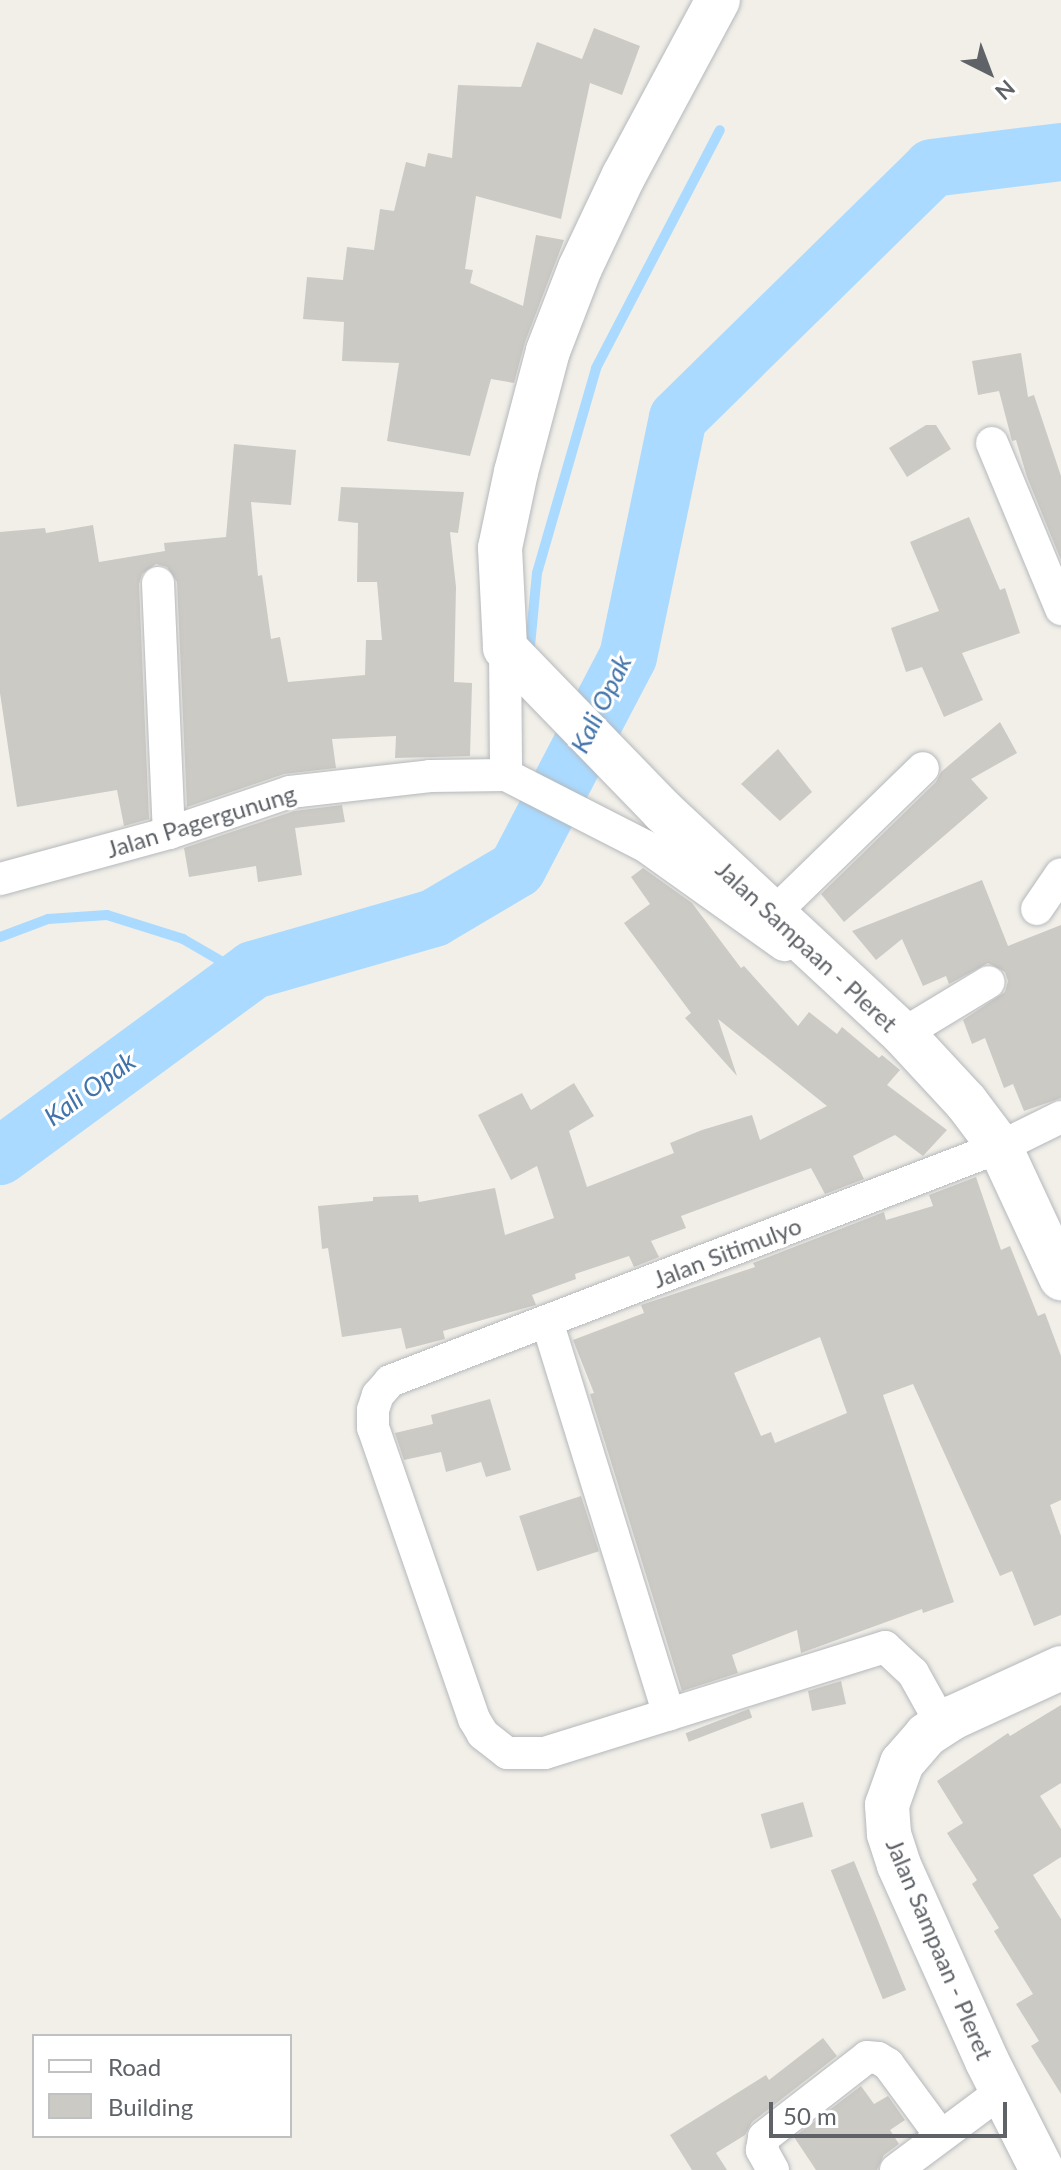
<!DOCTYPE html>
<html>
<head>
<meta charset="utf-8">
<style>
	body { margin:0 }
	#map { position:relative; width:1061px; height:2170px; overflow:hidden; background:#f1efe8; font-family:Lato,sans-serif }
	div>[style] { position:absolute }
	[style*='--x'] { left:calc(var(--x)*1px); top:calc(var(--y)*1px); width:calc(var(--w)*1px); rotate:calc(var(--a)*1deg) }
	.stream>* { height:10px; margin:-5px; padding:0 5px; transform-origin:5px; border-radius:5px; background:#aadaff }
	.river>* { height:58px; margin:-29px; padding:0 29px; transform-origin:29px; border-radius:29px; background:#aadaff }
	.building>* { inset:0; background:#cccac5; transform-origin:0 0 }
	.roads { filter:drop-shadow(0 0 2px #b5b8bc) drop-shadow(0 0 2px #b5b8bc) }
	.minor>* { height:32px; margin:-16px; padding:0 16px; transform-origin:16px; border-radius:16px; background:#fff }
	.secondary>* { height:44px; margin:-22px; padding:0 22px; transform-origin:22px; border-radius:22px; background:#fff }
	span { translate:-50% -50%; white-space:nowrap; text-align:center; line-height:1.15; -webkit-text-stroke:6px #fff; paint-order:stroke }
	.street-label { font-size:24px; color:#5f6368 }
	.water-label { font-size:26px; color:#4174aa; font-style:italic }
	.legend { position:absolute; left:32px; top:2034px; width:260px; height:104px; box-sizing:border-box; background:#fff; border:2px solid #bfc1c3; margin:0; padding:10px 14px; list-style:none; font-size:24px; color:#5f6368 }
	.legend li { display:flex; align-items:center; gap:16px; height:40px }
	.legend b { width:40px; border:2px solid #bfc1c3 }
	.north { position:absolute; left:949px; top:32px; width:80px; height:80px; -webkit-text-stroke:6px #fff; paint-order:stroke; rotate:138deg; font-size:22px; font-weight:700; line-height:32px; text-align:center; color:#5f6368 }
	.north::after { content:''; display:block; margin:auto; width:28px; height:36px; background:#5f6368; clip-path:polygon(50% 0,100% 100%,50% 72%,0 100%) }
	.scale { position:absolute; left:769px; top:2102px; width:238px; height:36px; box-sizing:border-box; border:4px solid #5f6368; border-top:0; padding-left:10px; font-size:24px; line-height:28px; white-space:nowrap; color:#5f6368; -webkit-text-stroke:6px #fff; paint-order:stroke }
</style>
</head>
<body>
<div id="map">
	<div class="stream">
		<i style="--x:529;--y:656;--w:83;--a:-84.5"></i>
		<i style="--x:537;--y:573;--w:213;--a:-73.9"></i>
		<i style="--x:596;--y:368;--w:268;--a:-62.5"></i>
		<i style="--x:0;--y:937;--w:51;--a:-20.6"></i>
		<i style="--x:48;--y:919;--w:59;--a:-3.9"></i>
		<i style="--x:107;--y:915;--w:80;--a:17.5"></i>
		<i style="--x:183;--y:939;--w:72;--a:30.1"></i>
	</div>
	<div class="river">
		<i style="--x:0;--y:1156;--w:314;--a:-36.3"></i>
		<i style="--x:253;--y:970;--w:188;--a:-16"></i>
		<i style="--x:434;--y:918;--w:96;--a:-30.6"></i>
		<i style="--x:517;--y:869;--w:239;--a:-62.4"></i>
		<i style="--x:628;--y:657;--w:244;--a:-78.2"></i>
		<i style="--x:678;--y:418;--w:356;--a:-44.5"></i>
		<i style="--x:932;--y:168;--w:130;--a:-7.1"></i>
	</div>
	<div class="building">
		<i style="clip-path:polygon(594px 28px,640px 46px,622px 95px,590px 83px,561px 219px,476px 196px,465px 269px,473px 270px,470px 283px,523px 306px,536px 235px,564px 240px,525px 342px,514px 383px,491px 379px,470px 456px,387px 441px,399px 363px,342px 361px,344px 322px,303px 319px,307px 277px,343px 280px,347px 247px,374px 250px,380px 209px,394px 211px,406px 162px,425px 167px,428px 153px,452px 158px,458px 85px,521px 87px,537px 42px,582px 59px)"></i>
		<i style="clip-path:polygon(1021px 353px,1028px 397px,1034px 395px,1061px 476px,1061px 560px,1027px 477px,1016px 440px,1012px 441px,999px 391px,978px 395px,972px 361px)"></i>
		<i style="clip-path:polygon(926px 425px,936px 425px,951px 449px,907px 477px,889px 448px)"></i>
		<i style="clip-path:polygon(234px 444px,296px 450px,291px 505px,251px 502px,258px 576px,262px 575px,271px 639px,280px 637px,288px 682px,365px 675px,366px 640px,382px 640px,377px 582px,357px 582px,358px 523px,338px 521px,341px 487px,464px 492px,458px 533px,450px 532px,456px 587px,454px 682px,472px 683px,470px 756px,395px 758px,396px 736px,332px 739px,336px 768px,284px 774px,187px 807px,177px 582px,167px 567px,156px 564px,142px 574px,139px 584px,149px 819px,124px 826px,117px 790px,17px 807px,0 693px,0 532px,45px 528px,46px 533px,93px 525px,99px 562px,165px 551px,164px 543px,226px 537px)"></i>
		<i style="clip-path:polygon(969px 517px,1000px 590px,1005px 588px,1020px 633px,962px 653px,983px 700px,944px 717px,922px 667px,906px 672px,891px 628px,939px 611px,910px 542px)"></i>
		<i style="clip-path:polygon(1000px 722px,1017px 753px,971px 779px,988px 798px,844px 922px,821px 894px,936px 782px,941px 772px)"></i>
		<i style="clip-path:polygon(778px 749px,812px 792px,780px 821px,741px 784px)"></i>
		<i style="clip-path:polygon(342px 805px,345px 822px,295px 828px,302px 875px,258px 882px,256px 866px,189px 877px,184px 848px,294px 811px)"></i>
		<i style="clip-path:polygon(643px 868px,692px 903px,741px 968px,744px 966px,798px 1026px,809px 1012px,837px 1034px,842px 1027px,879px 1058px,882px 1055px,900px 1070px,887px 1085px,947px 1130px,923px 1156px,895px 1135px,853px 1156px,864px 1179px,825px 1194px,811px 1168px,681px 1216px,686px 1228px,651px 1241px,659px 1257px,634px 1267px,629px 1256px,575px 1274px,576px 1279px,532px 1295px,536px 1305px,443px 1331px,445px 1339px,406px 1349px,401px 1328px,342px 1337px,328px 1248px,322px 1249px,318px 1206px,373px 1201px,373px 1197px,418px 1195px,419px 1202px,495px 1188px,505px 1235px,554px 1218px,537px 1166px,511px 1180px,478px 1115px,522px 1093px,531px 1110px,574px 1083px,594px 1116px,569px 1131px,587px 1187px,674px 1153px,670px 1143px,702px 1130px,752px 1115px,760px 1140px,827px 1106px,718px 1019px,737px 1076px,685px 1018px,691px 1013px,624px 923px,650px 904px,631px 877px)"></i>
		<i style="clip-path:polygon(982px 880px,1008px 946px,1061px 925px,1061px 1098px,1024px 1111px,1013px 1084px,1004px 1088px,985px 1038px,972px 1044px,963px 1020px,1005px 992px,1008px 981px,1005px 972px,988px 963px,949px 984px,946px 976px,923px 986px,902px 939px,876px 960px,852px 931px)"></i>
		<i style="clip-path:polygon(evenodd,976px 1177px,1001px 1250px,1010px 1246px,1038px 1316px,1045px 1313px,1061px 1356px,1061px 1500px,1050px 1505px,1061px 1536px,1061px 1615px,1034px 1626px,1012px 1571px,1000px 1576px,913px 1384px,883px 1395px,954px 1602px,923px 1613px,922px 1609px,801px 1653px,797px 1630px,732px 1655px,738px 1673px,682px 1691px,590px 1394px,594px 1393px,573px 1340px,644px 1313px,641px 1305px,755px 1267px,753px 1263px,884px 1212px,886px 1220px,933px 1206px,929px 1195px,976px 1177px,820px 1337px,847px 1413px,775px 1443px,771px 1432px,761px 1436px,734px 1373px,820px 1337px)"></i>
		<i style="clip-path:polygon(490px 1399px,511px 1470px,486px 1477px,481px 1462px,446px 1472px,441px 1452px,404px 1460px,395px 1433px,433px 1424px,431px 1415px)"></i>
		<i style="left:581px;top:1496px;width:58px;height:65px;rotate:72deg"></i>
		<i style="clip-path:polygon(841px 1681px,846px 1704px,812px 1711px,808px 1691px)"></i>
		<i style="clip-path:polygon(1061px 1705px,1061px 1783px,1040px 1796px,1061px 1829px,1061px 1857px,1033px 1875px,1061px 1919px,1061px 2094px,1031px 2046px,1039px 2041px,1016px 2004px,1033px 1994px,994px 1931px,999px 1928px,972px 1884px,977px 1880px,947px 1833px,963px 1823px,937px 1781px,1008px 1733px,1010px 1736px)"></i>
		<i style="left:749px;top:1709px;width:9px;height:68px;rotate:69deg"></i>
		<i style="left:803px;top:1802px;width:36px;height:44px;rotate:74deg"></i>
		<i style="left:854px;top:1861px;width:139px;height:25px;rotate:68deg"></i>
		<i style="clip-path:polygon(823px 2038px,837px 2056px,752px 2122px,745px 2135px,716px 2153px,727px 2170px,692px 2170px,670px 2135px,766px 2075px,769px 2080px)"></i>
		<i style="clip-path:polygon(861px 2086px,874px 2104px,888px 2096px,905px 2120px,890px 2130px,899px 2144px,884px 2155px,877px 2170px,816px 2170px,794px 2137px)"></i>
	</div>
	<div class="roads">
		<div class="minor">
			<i style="--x:992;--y:443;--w:180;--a:67.4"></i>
			<i style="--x:158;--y:583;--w:250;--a:87.5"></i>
			<i style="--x:505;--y:648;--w:127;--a:89.5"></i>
			<i style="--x:0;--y:879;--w:175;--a:-15.2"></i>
			<i style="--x:169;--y:833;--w:128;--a:-18.7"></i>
			<i style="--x:290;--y:792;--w:141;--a:-6.5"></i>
			<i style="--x:430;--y:776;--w:76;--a:-0.8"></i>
			<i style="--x:506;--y:775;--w:156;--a:27.1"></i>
			<i style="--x:645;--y:846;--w:171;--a:35.5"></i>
			<i style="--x:1037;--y:909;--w:42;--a:-55.6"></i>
			<i style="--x:773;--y:914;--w:209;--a:-44.2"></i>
			<i style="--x:903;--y:1034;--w:100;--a:-31.2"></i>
			<i style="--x:547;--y:1321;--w:412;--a:72.8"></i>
			<i style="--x:942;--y:1725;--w:60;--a:-119.1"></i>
			<i style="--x:913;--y:1673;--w:38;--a:-137"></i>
			<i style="--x:885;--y:1647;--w:356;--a:162.7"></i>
			<i style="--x:545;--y:1753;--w:38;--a:180"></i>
			<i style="--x:507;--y:1753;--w:31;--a:-142"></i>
			<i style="--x:483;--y:1734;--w:17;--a:-121"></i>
			<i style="--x:474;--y:1719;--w:308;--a:-109.1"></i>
			<i style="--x:373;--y:1428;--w:18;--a:-90"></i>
			<i style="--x:373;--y:1410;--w:16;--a:-72"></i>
			<i style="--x:378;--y:1395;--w:18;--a:-49"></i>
			<i style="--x:390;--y:1381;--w:653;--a:-20.99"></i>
			<i style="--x:1000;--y:1147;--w:68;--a:-26.2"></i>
			<i style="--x:773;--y:2170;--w:23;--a:-119"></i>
			<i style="--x:762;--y:2150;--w:13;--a:-81"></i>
			<i style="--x:764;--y:2137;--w:130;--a:-37.8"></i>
			<i style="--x:867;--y:2057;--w:11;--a:5"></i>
			<i style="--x:878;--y:2058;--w:12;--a:31"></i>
			<i style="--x:888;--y:2064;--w:89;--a:53.6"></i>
			<i style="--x:896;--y:2170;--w:132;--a:-36.7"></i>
		</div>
		<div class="secondary">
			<i style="--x:718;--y:0;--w:199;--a:118.2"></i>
			<i style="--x:624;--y:175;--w:103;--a:115.3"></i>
			<i style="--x:580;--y:268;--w:89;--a:111.1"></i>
			<i style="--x:548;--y:351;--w:125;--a:104.8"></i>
			<i style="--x:516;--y:472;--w:78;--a:101.9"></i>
			<i style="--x:500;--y:548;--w:100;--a:87.1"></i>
			<i style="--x:505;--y:648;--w:227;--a:45.9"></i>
			<i style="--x:663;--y:811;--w:328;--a:42.9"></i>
			<i style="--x:903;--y:1034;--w:93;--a:47.2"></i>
			<i style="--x:966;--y:1102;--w:56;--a:52.9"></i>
			<i style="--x:1000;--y:1147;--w:145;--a:65"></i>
			<i style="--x:1042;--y:2170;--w:122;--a:-116.8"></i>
			<i style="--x:987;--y:2061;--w:215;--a:-114.2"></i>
			<i style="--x:899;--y:1865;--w:33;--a:-108"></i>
			<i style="--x:889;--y:1834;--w:29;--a:-94"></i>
			<i style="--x:887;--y:1805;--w:45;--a:-70.3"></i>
			<i style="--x:902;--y:1763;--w:37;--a:-49"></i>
			<i style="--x:926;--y:1735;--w:33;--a:-33"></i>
			<i style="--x:954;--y:1717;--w:118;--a:-24.6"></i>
		</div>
	</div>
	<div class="street-label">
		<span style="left:201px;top:821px;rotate:-17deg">Jalan Pagergunung</span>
		<span style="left:807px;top:946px;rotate:43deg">Jalan Sampaan - Pleret</span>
		<span style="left:727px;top:1252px;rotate:-21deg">Jalan Sitimulyo</span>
		<span style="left:940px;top:1949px;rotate:67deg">Jalan Sampaan - Pleret</span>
	</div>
	<div class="water-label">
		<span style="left:601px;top:704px;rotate:-64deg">Kali Opak</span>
		<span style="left:90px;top:1089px;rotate:-36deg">Kali Opak</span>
	</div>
	<ul class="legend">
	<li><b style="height:10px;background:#fff"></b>Road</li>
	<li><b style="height:22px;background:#cccac5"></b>Building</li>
	</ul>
	<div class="north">N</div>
	<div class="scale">50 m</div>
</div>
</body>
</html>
